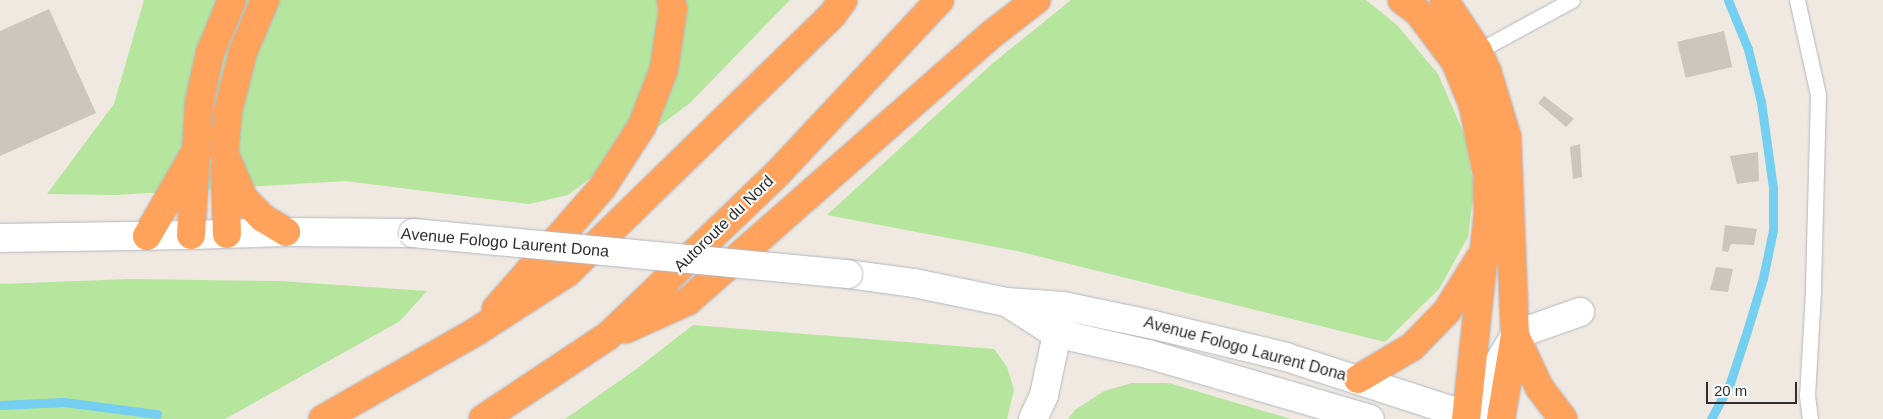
<!DOCTYPE html>
<html>
<head>
<meta charset="utf-8">
<style>
	body { margin:0 }
	#map { position:relative; width:1883px; height:419px; overflow:hidden; background:#efe9e1; font-family:Arial,sans-serif }
	div>[style] { position:absolute }
	[style*='--x'] { left:calc(var(--x)*1px); top:calc(var(--y)*1px); width:calc(var(--w)*1px); rotate:calc(var(--a)*1deg) }
	.green>* { inset:0; background:#b6e59e }
	.stream>* { height:9px; margin:-4.5px; padding:0 4.5px; transform-origin:4.5px; border-radius:4.5px; background:#75cff0 }
	.building>* { inset:0; background:#cbc7bf; transform-origin:0 0 }
	.roads { filter:drop-shadow(0 0 1px #b4b7c1) drop-shadow(0 0 1px #b4b7c1) }
	.service>* { height:15px; margin:-7.5px; padding:0 7.5px; transform-origin:7.5px; border-radius:7.5px; background:#fff }
	.minor>* { height:28px; margin:-14px; padding:0 14px; transform-origin:14px; border-radius:14px; background:#fff }
	.tertiary>* { height:28px; margin:-14px; padding:0 14px; transform-origin:14px; border-radius:14px; background:#fff }
	.secondary>* { height:28px; margin:-14px; padding:0 14px; transform-origin:14px; border-radius:14px; background:#fff }
	.motorway>* { height:28px; margin:-14px; padding:0 14px; transform-origin:14px; border-radius:14px; background:#ffa35c }
	.bridges { filter:drop-shadow(0 0 1px #b4b7c1) drop-shadow(0 0 1px #b4b7c1) }
	.secondary-bridge>* { height:28px; margin:-14px; padding:0 14px; transform-origin:14px; border-radius:14px; background:#fff }
	span { translate:-50% -50%; white-space:nowrap; text-align:center; line-height:1.15; -webkit-text-stroke:4px #fff; paint-order:stroke }
	.street-label { font-size:16px; color:#2e2e2e }
	.scale { position:absolute; left:1706px; top:382px; width:91px; height:22px; box-sizing:border-box; border:2px solid #2e2e2e; border-top:0; padding-left:6px; font-size:15px; line-height:18px; white-space:nowrap; color:#2e2e2e; -webkit-text-stroke:4px #fff; paint-order:stroke }
</style>
</head>
<body>
<div id="map">
	<div class="green">
		<i style="clip-path:polygon(144px 0,790px 0,690px 103px,568px 195px,529px 204px,345px 181px,116px 195px,47px 194px,114px 104px)"></i>
		<i style="clip-path:polygon(1071px 0,1366px 0,1397px 25px,1438px 74px,1465px 136px,1474px 189px,1468px 237px,1439px 289px,1385px 342px,1017px 251px,827px 215px,993px 63px)"></i>
		<i style="clip-path:polygon(130px 279px,280px 281px,427px 291px,400px 321px,225px 419px,0 419px,0 284px)"></i>
		<i style="clip-path:polygon(693px 325px,994px 349px,1007px 367px,1014px 390px,1007px 419px,565px 419px,635px 370px)"></i>
		<i style="clip-path:polygon(1132px 383px,1169px 383px,1291px 419px,1068px 419px,1075px 410px,1104px 391px)"></i>
	</div>
	<div class="stream">
		<i style="--x:0;--y:405;--w:64;--a:-2.7"></i>
		<i style="--x:64;--y:402;--w:94;--a:7.4"></i>
		<i style="--x:1711;--y:419;--w:41;--a:-62.2"></i>
		<i style="--x:1730;--y:383;--w:55;--a:-71.9"></i>
		<i style="--x:1747;--y:331;--w:55;--a:-73.2"></i>
		<i style="--x:1763;--y:278;--w:49;--a:-78.2"></i>
		<i style="--x:1773;--y:230;--w:42;--a:-90"></i>
		<i style="--x:1773;--y:188;--w:87;--a:-97.9"></i>
		<i style="--x:1761;--y:102;--w:55;--a:-103.8"></i>
		<i style="--x:1748;--y:49;--w:53;--a:-112.2"></i>
	</div>
	<div class="building">
		<i style="clip-path:polygon(49px 9px,96px 113px,0 156px,0 31px)"></i>
		<i style="left:1724px;top:31px;width:37px;height:48px;rotate:77deg"></i>
		<i style="clip-path:polygon(1544px 96px,1574px 119px,1566px 127px,1538px 103px)"></i>
		<i style="clip-path:polygon(1580px 144px,1582px 177px,1573px 179px,1570px 147px)"></i>
		<i style="clip-path:polygon(1758px 152px,1759px 181px,1737px 184px,1730px 156px)"></i>
		<i style="clip-path:polygon(1725px 225px,1757px 229px,1754px 245px,1731px 244px,1728px 252px,1722px 251px)"></i>
		<i style="clip-path:polygon(1716px 267px,1733px 269px,1728px 292px,1710px 290px)"></i>
	</div>
	<div class="roads">
		<div class="service">
			<i style="--x:1797;--y:0;--w:97;--a:77.5"></i>
			<i style="--x:1818;--y:95;--w:197;--a:91.5"></i>
			<i style="--x:1813;--y:292;--w:103;--a:93.3"></i>
			<i style="--x:1807;--y:395;--w:24;--a:83"></i>
			<i style="--x:1478;--y:51;--w:107;--a:-28.5"></i>
		</div>
		<div class="minor">
			<i style="--x:1467;--y:416;--w:94;--a:-59.3"></i>
			<i style="--x:1515;--y:335;--w:69;--a:-19.5"></i>
			<i style="--x:1033;--y:419;--w:26;--a:-65"></i>
			<i style="--x:1044;--y:395;--w:87;--a:-78"></i>
		</div>
		<div class="tertiary">
			<i style="--x:0;--y:238;--w:191;--a:-0.9"></i>
		</div>
		<div class="secondary">
			<i style="--x:191;--y:235;--w:95;--a:-1.8"></i>
			<i style="--x:286;--y:232;--w:127;--a:0.5"></i>
			<i style="--x:848;--y:274;--w:67;--a:7.8"></i>
			<i style="--x:914;--y:283;--w:94;--a:11.7"></i>
			<i style="--x:1006;--y:302;--w:57;--a:4"></i>
			<i style="--x:1063;--y:306;--w:93;--a:11.8"></i>
			<i style="--x:1154;--y:325;--w:136;--a:13.6"></i>
			<i style="--x:1286;--y:357;--w:202;--a:17.9"></i>
			<i style="--x:1008;--y:303;--w:56;--a:32.6"></i>
			<i style="--x:1055;--y:333;--w:95;--a:12.7"></i>
			<i style="--x:1148;--y:354;--w:231;--a:16.3"></i>
		</div>
		<div class="motorway">
			<i style="--x:265;--y:0;--w:56;--a:112.9"></i>
			<i style="--x:243;--y:52;--w:61;--a:104.3"></i>
			<i style="--x:228;--y:111;--w:42;--a:95.4"></i>
			<i style="--x:224;--y:153;--w:50;--a:66.5"></i>
			<i style="--x:244;--y:199;--w:27;--a:45"></i>
			<i style="--x:263;--y:218;--w:27;--a:31"></i>
			<i style="--x:1402;--y:0;--w:21;--a:37"></i>
			<i style="--x:1419;--y:13;--w:60;--a:53.1"></i>
			<i style="--x:1455;--y:61;--w:48;--a:67.8"></i>
			<i style="--x:1473;--y:105;--w:70;--a:78.5"></i>
			<i style="--x:1487;--y:174;--w:40;--a:88.6"></i>
			<i style="--x:1488;--y:214;--w:206;--a:96.1"></i>
			<i style="--x:1444;--y:0;--w:61;--a:56.3"></i>
			<i style="--x:1478;--y:51;--w:22;--a:66"></i>
			<i style="--x:1487;--y:71;--w:69;--a:73.1"></i>
			<i style="--x:1507;--y:137;--w:198;--a:87.7"></i>
			<i style="--x:1515;--y:335;--w:85;--a:99.5"></i>
			<i style="--x:225;--y:168;--w:66;--a:88.3"></i>
			<i style="--x:191;--y:235;--w:132;--a:-86.5"></i>
			<i style="--x:199;--y:103;--w:51;--a:-77.6"></i>
			<i style="--x:210;--y:53;--w:57;--a:-67.5"></i>
			<i style="--x:147;--y:236;--w:92;--a:-60.1"></i>
			<i style="--x:496;--y:309;--w:161;--a:-48.8"></i>
			<i style="--x:602;--y:188;--w:74;--a:-57.2"></i>
			<i style="--x:642;--y:126;--w:61;--a:-68.9"></i>
			<i style="--x:664;--y:69;--w:61;--a:-81.5"></i>
			<i style="--x:673;--y:9;--w:9;--a:-103"></i>
			<i style="--x:626;--y:329;--w:68;--a:-24.3"></i>
			<i style="--x:688;--y:301;--w:405;--a:-41.3"></i>
			<i style="--x:992;--y:34;--w:56;--a:-37.7"></i>
			<i style="--x:1515;--y:335;--w:57;--a:65.2"></i>
			<i style="--x:1539;--y:387;--w:40;--a:53"></i>
			<i style="--x:1358;--y:379;--w:63;--a:-30.7"></i>
			<i style="--x:1412;--y:347;--w:50;--a:-45.8"></i>
			<i style="--x:1447;--y:311;--w:62;--a:-58.1"></i>
			<i style="--x:323;--y:419;--w:177;--a:-29.7"></i>
			<i style="--x:477;--y:331;--w:107;--a:-32.8"></i>
			<i style="--x:567;--y:273;--w:371;--a:-44.2"></i>
			<i style="--x:833;--y:14;--w:17;--a:-54"></i>
			<i style="--x:483;--y:419;--w:150;--a:-33.6"></i>
			<i style="--x:608;--y:336;--w:234;--a:-43.8"></i>
			<i style="--x:777;--y:174;--w:238;--a:-46.9"></i>
		</div>
	</div>
	<div class="bridges">
		<div class="secondary-bridge">
			<i style="--x:413;--y:233;--w:437;--a:5.4"></i>
		</div>
	</div>
	<div class="street-label">
		<span style="left:724px;top:224px;rotate:-44deg">Autoroute du Nord</span>
		<span style="left:505px;top:243px;rotate:5deg">Avenue Fologo Laurent Dona</span>
		<span style="left:1245px;top:349px;rotate:15deg">Avenue Fologo Laurent Dona</span>
	</div>
	<div class="scale">20 m</div>
</div>
</body>
</html>
